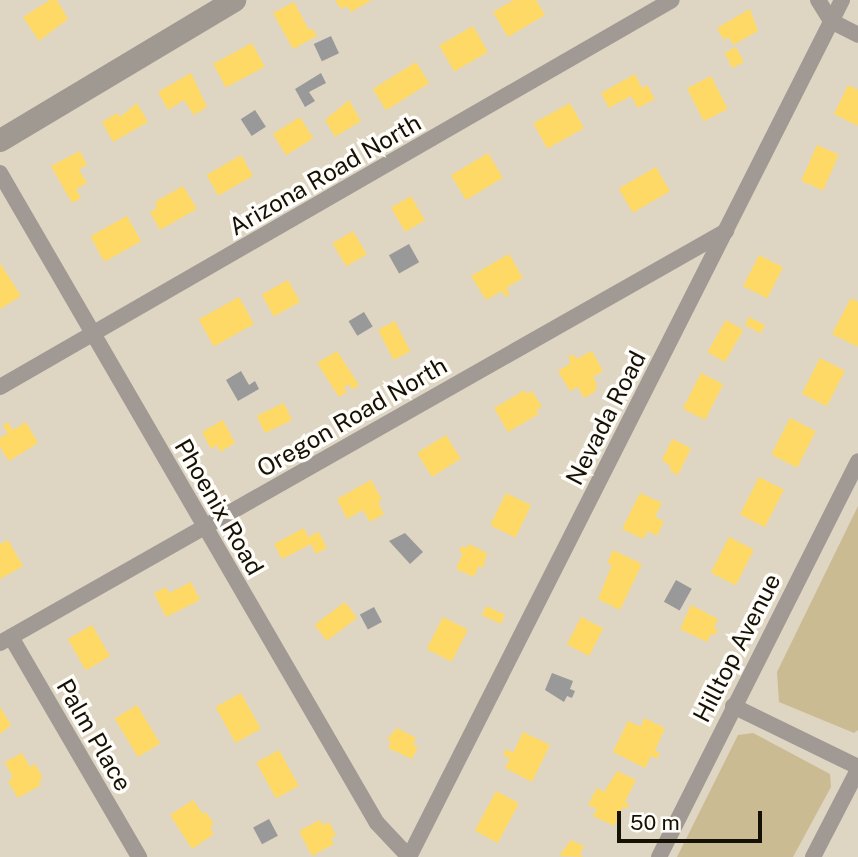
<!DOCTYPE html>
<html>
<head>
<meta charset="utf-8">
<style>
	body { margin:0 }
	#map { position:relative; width:858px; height:857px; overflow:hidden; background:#ded6c3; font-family:"Public Sans",sans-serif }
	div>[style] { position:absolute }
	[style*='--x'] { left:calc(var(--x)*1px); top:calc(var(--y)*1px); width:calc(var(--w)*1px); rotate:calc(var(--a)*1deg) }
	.forest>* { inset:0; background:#cbbb92 }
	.homes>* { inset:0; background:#ffd966; transform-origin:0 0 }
	.industry>* { inset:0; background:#999; transform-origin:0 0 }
	.minor>* { height:16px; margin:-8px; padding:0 8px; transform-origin:8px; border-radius:8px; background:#a19a94 }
	.secondary>* { height:23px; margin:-11.5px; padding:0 11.5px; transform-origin:11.5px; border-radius:11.5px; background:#a09991 }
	span { translate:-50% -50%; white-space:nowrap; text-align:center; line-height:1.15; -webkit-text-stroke:7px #fffdf9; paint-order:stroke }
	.street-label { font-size:24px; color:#161105 }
	.scale { position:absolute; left:617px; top:811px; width:145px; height:32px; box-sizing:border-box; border:4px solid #161105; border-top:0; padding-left:9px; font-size:21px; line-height:24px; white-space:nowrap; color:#161105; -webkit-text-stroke:5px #fffdf9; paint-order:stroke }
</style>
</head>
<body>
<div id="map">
	<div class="forest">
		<i style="clip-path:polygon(858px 506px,858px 730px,854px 733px,779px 702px,777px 672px)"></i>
		<i style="clip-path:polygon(753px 733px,830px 774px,831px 787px,793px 857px,677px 857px,738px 735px)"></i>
	</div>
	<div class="homes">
		<i style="clip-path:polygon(50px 0,57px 0,68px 19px,39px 41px,23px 17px)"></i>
		<i style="clip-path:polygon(335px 0,372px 0,351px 12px,347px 6px,341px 9px)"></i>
		<i style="clip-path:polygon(514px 0,536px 0,545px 15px,508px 37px,493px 12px)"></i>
		<i style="clip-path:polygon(294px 2px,309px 30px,313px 29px,317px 36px,293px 49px,273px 13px)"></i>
		<i style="clip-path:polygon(750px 9px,758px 31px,733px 45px,729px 37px,724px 40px,717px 28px)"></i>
		<i style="left:473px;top:26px;width:30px;height:39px;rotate:60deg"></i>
		<i style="left:252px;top:43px;width:27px;height:44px;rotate:62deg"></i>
		<i style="left:736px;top:47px;width:17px;height:13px;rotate:62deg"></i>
		<i style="left:416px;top:62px;width:25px;height:51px;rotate:58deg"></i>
		<i style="clip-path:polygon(191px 73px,207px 107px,194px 115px,184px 100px,168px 110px,158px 92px)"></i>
		<i style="clip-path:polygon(635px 74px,642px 88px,647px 85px,655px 99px,638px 108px,631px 96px,609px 108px,601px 93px)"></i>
		<i style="left:711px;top:76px;width:37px;height:27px;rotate:63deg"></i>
		<i style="clip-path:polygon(848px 85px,858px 90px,858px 126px,834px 114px)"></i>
		<i style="clip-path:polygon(349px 100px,361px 121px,335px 137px,325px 120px)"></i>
		<i style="clip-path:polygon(137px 103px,148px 122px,113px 142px,102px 122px,117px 113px,120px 117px)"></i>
		<i style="left:570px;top:103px;width:29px;height:42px;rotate:61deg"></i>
		<i style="left:300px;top:117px;width:25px;height:32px;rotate:58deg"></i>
		<i style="left:817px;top:145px;width:24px;height:39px;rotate:24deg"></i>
		<i style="clip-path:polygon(80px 151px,87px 165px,79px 169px,87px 183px,76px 189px,81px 198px,72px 203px,51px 166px)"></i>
		<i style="left:488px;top:153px;width:29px;height:43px;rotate:59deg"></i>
		<i style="left:241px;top:155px;width:24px;height:40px;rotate:60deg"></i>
		<i style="left:656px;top:167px;width:28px;height:43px;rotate:60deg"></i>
		<i style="clip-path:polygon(183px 186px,197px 209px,160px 230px,150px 212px,157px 208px,155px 202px)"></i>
		<i style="left:411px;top:196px;width:28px;height:23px;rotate:60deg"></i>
		<i style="left:127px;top:216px;width:29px;height:42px;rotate:61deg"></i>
		<i style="left:353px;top:231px;width:27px;height:24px;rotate:59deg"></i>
		<i style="clip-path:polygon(509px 254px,523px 278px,506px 288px,510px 294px,506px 297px,502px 291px,486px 300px,471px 276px)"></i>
		<i style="left:759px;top:255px;width:27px;height:35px;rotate:27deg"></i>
		<i style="clip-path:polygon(0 263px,21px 296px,0 309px)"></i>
		<i style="left:288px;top:280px;width:25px;height:30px;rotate:61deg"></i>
		<i style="left:239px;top:297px;width:31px;height:46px;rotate:61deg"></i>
		<i style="clip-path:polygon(851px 298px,858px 302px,858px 347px,832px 334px)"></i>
		<i style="left:749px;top:317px;width:18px;height:9px;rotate:27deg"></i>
		<i style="left:726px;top:320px;width:20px;height:37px;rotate:30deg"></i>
		<i style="left:395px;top:321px;width:34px;height:19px;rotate:63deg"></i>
		<i style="clip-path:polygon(337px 351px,359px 385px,352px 390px,349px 384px,344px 388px,347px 392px,339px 397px,317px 363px)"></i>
		<i style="clip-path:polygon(592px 351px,603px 371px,593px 377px,597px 384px,595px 392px,584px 398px,578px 387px,570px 391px,558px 371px,571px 363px,568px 358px,573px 354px,576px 359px)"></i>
		<i style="left:820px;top:358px;width:28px;height:40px;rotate:27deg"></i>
		<i style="left:701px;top:373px;width:25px;height:40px;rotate:27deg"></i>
		<i style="clip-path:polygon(525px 390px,527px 394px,532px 391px,542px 407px,536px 410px,539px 414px,508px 432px,494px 408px)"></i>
		<i style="left:284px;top:403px;width:19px;height:30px;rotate:65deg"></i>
		<i style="left:790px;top:418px;width:29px;height:41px;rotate:27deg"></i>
		<i style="clip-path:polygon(223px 420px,235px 443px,220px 452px,217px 445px,211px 449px,202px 432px)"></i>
		<i style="clip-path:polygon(8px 422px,13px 430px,26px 422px,38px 443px,9px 461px,0 447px,0 438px,8px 433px,3px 426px)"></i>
		<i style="left:446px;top:435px;width:28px;height:34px;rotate:58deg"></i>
		<i style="clip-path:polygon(672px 439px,691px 448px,678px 475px,670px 471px,671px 467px,662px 460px)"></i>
		<i style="left:759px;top:477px;width:28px;height:42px;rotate:27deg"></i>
		<i style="clip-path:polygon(371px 480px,382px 500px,378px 502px,384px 514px,370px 522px,363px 510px,347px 519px,337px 499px)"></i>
		<i style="left:506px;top:493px;width:28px;height:36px;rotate:26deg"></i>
		<i style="clip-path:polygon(640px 493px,662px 503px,655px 517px,664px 521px,657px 536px,648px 531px,643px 539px,622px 529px)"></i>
		<i style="clip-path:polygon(304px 528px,308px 537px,319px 532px,327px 548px,316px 554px,311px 544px,282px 559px,274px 544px)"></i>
		<i style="left:729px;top:537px;width:28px;height:40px;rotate:27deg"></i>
		<i style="clip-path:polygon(8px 540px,23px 566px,0 579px,0 544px)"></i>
		<i style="clip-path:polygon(469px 544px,487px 553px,483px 568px,479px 566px,474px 577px,456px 569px,463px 553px,459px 552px,462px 546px,467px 548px)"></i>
		<i style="clip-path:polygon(613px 550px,642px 564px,620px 610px,598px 599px,612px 565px,607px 563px)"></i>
		<i style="clip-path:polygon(191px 582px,200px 600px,166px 617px,154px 593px,166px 587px,169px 593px)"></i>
		<i style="left:345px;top:602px;width:20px;height:38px;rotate:53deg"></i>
		<i style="clip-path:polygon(691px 605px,718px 619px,714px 628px,718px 630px,715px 635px,711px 634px,707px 642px,680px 629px)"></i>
		<i style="left:486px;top:606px;width:21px;height:10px;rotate:25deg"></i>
		<i style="left:443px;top:617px;width:28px;height:36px;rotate:27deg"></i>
		<i style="left:581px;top:617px;width:25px;height:31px;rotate:27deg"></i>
		<i style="left:92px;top:625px;width:36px;height:28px;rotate:60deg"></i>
		<i style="left:241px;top:693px;width:41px;height:29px;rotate:61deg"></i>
		<i style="left:137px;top:705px;width:45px;height:26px;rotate:59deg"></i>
		<i style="clip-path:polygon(0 707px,11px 725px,0 734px)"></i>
		<i style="clip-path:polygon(644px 718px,665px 728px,655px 751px,660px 753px,657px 759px,651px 756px,645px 768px,613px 752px,628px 721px,641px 727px)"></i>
		<i style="clip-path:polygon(397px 728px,416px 738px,413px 744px,418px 747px,412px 759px,388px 748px,391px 741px,387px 739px)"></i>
		<i style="clip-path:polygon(523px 732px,550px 745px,532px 782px,505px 768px,510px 759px,503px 755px,506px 749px,513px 753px)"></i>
		<i style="left:279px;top:750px;width:41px;height:26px;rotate:61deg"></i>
		<i style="clip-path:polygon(22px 753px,30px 767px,35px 764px,43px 778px,39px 780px,41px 785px,18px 798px,8px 781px,13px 778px,5px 762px)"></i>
		<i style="clip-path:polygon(617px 771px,636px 780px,625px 802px,629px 804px,628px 808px,623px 807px,614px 826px,593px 816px,597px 809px,588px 805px,597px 788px,604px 792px)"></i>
		<i style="left:496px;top:791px;width:26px;height:45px;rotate:28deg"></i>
		<i style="clip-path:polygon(193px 800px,203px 814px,206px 812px,214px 824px,210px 827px,214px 834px,192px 849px,170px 815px)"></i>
		<i style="clip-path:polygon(320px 820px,323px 825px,329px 822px,336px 835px,331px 838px,334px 844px,312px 856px,299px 831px)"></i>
		<i style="clip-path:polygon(571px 840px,584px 846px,580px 855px,584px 857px,559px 856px)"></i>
	</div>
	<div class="industry">
		<i style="left:331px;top:36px;width:19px;height:19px;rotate:65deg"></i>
		<i style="clip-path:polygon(321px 73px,326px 83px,309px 92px,315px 101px,305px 107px,295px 89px)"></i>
		<i style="left:255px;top:110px;width:20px;height:17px;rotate:57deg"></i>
		<i style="left:409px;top:244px;width:21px;height:23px;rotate:61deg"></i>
		<i style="left:364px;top:312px;width:17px;height:18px;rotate:59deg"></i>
		<i style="clip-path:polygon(241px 371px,249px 385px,255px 381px,259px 389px,238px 401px,226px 380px)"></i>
		<i style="clip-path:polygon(405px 533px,423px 552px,410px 564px,389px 541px)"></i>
		<i style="left:676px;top:580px;width:18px;height:25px;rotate:29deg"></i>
		<i style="left:374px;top:607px;width:17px;height:16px;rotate:62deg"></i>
		<i style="clip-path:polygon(552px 673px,573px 681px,570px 689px,575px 691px,572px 698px,567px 696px,564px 702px,545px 690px)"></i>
		<i style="left:269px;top:819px;width:19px;height:18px;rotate:62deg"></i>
	</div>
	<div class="minor">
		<i style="--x:818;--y:0;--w:25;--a:58"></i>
		<i style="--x:831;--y:21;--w:30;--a:27"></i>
		<i style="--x:0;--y:173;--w:751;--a:59.89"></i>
		<i style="--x:377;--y:823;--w:47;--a:46.7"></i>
		<i style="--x:0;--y:387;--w:775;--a:-29.94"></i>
		<i style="--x:11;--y:637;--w:255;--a:59.8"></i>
		<i style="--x:0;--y:643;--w:835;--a:-29.57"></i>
		<i style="--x:733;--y:706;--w:139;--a:26"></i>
		<i style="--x:409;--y:857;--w:960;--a:-63.19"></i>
		<i style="--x:659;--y:857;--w:443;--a:-63.3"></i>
		<i style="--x:813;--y:857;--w:98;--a:-62.7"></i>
	</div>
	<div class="secondary">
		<i style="--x:0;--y:140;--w:273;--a:-30.9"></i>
	</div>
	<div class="street-label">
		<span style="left:325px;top:175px;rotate:-30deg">Arizona Road North</span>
		<span style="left:352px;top:417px;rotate:-30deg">Oregon Road North</span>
		<span style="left:606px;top:418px;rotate:-63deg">Nevada Road</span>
		<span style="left:219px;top:507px;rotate:60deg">Phoenix Road</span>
		<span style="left:737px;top:648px;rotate:-63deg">Hilltop Avenue</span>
		<span style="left:94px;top:735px;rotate:60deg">Palm Place</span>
	</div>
	<div class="scale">50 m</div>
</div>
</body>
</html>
